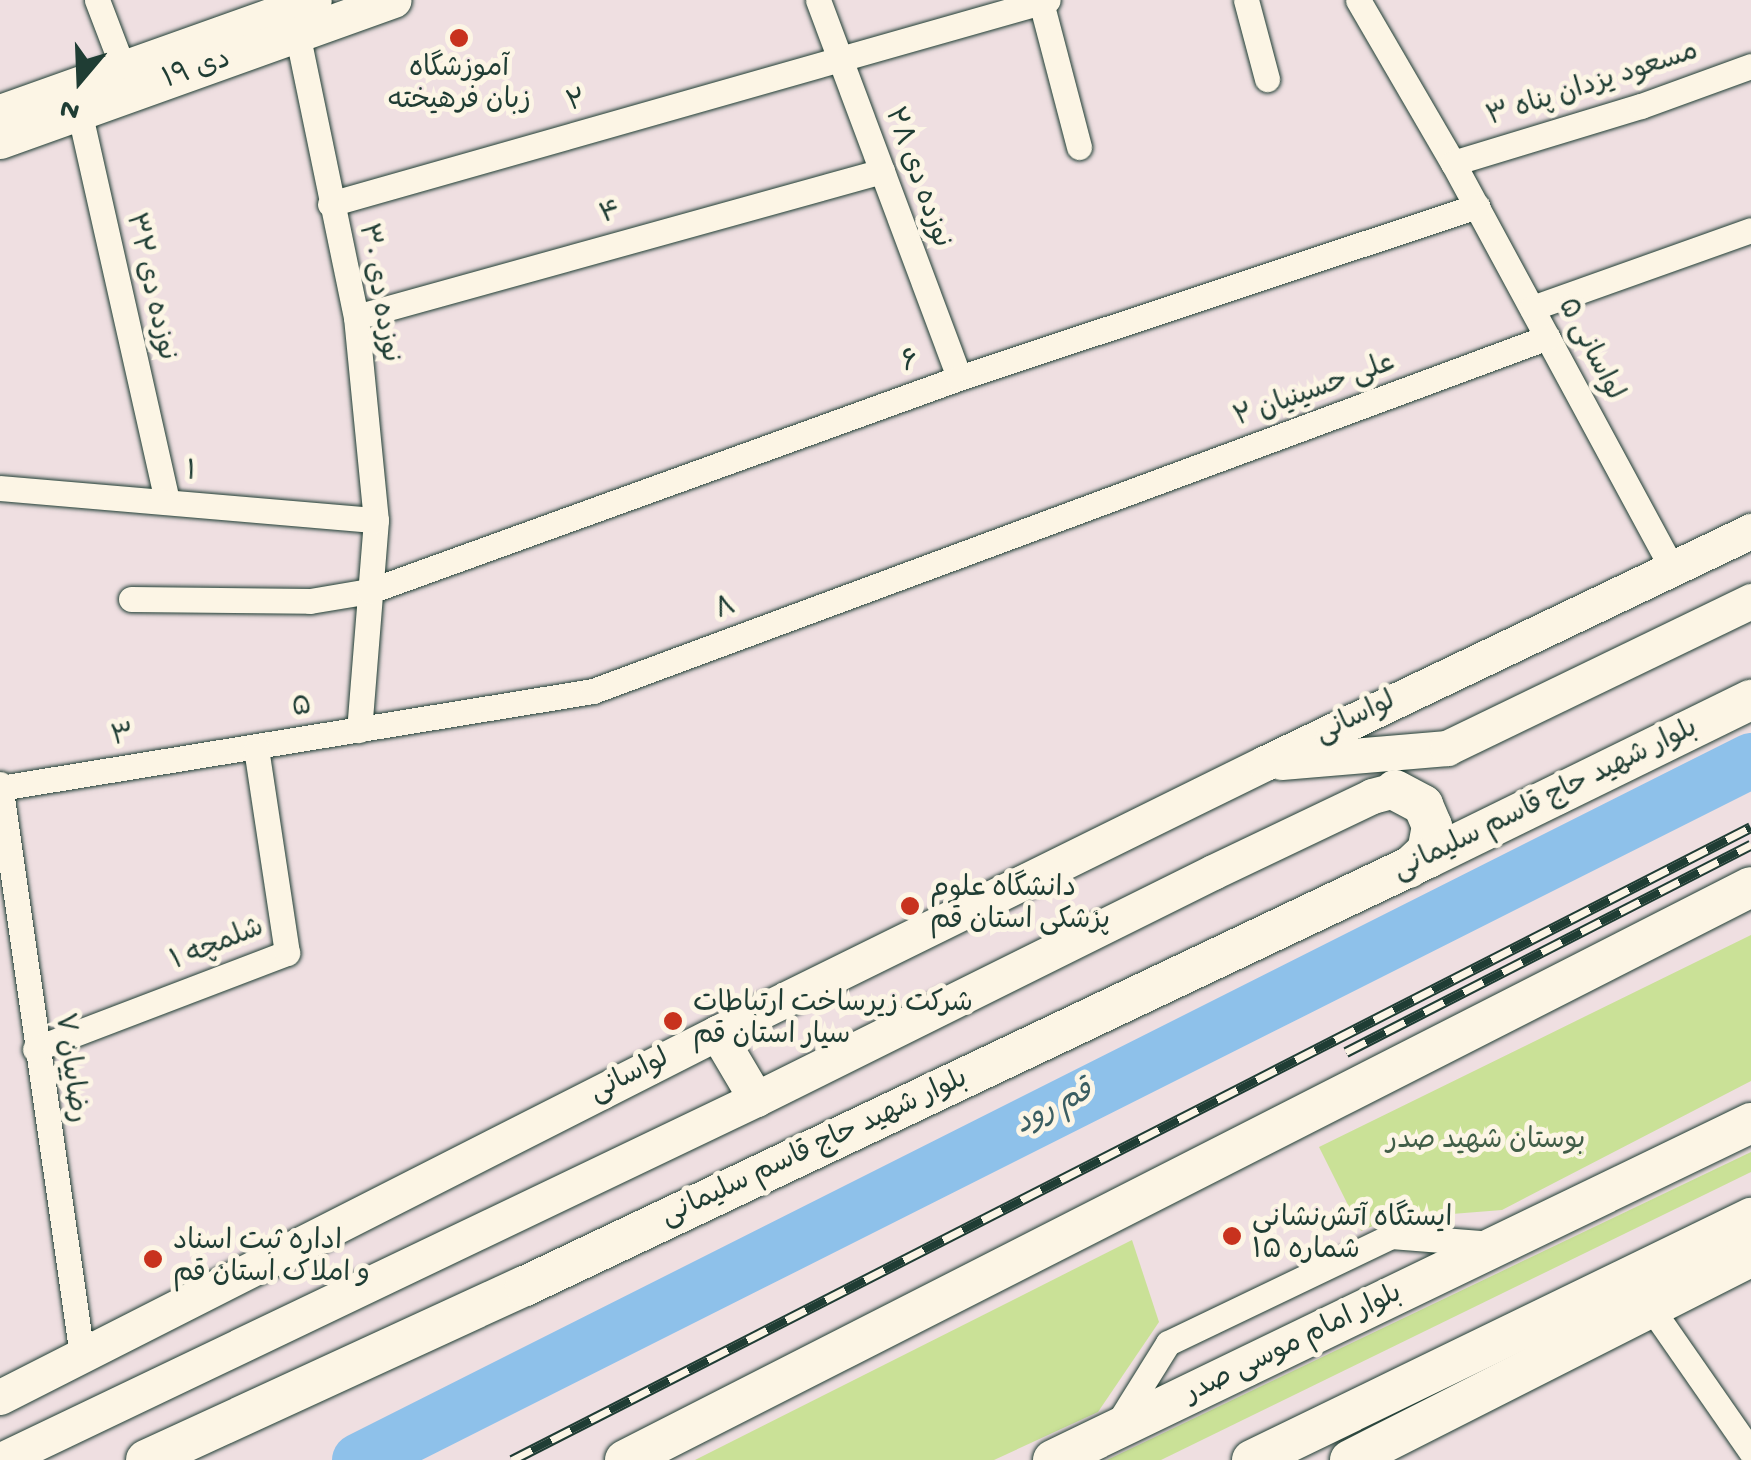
<!DOCTYPE html>
<html>
<head>
<meta charset="utf-8">
<style>
	body { margin:0 }
	#map { position:relative; width:1751px; height:1460px; overflow:hidden; background:#efdfe1; font-family:"Gochi Hand","Playpen Sans Arabic",sans-serif }
	div>[style] { position:absolute }
	[style*='--x'] { left:calc(var(--x)*1px); top:calc(var(--y)*1px); width:calc(var(--w)*1px); rotate:calc(var(--a)*1deg) }
	.green>* { inset:0; background:#cae197 }
	.river>* { height:55px; margin:-27.5px; padding:0 27.5px; transform-origin:27.5px; border-radius:27.5px; background:#8ec1ea }
	.roads { filter:drop-shadow(0 0 2px #1f3d34) drop-shadow(0 0 2px #1f3d34) }
	.minor>* { height:25px; margin:-12.5px; padding:0 12.5px; transform-origin:12.5px; border-radius:12.5px; background:#fcf5e5 }
	.secondary>* { height:35px; margin:-17.5px; padding:0 17.5px; transform-origin:17.5px; border-radius:17.5px; background:#fcf5e5 }
	.primary>* { height:40px; margin:-20px; padding:0 20px; transform-origin:20px; border-radius:20px; background:#fcf5e5 }
	.rail>* { height:11px; margin-top:-5.5px; transform-origin:0; background:repeating-linear-gradient(90deg,#fcf5e5 0 22px,#1f3d34 0 44px); box-sizing:border-box; border-block:2px solid #1f3d34 }
	.dots>* { width:28px; height:28px; translate:-50% -50%; box-sizing:border-box; border:5px solid #fcf5e5; border-radius:50% }
	span { translate:-50% -50%; white-space:nowrap; text-align:center; line-height:1.15; -webkit-text-stroke:10px #fcf5e5; paint-order:stroke }
	.poi-label { font-size:28px; color:#1f3d34 }
	.left { translate:0 -50%; text-align:left }
	.street-label { font-size:28px; color:#1f3d34 }
	.park-label { font-size:28px; color:#415e48 }
	.water-label { font-size:30px; color:#3b5e62; font-style:italic }
	.north { position:absolute; left:30px; top:30px; width:100px; height:100px; -webkit-text-stroke:8px #fcf5e5; paint-order:stroke; rotate:199deg; font-size:28px; font-weight:700; line-height:40px; text-align:center; color:#1f3d34 }
	.north::after { content:''; display:block; margin:auto; width:35px; height:45px; background:#1f3d34; clip-path:polygon(50% 0,100% 100%,50% 72%,0 100%) }
</style>
</head>
<body>
<div id="map">
	<div class="green">
		<i style="clip-path:polygon(1751px 935px,1751px 1081px,1502px 1210px,1389px 1219px,1361px 1231px,1319px 1147px)"></i>
		<i style="clip-path:polygon(1751px 1152px,1751px 1172px,1161px 1460px,1107px 1460px)"></i>
		<i style="clip-path:polygon(1132px 1240px,1159px 1322px,1098px 1412px,994px 1460px,695px 1460px)"></i>
	</div>
	<div class="river">
		<i style="--x:359;--y:1460;--w:1558;--a:-26.7"></i>
	</div>
	<div class="roads">
		<div class="minor">
			<i style="--x:97;--y:0;--w:90;--a:69.1"></i>
			<i style="--x:818;--y:0;--w:403;--a:69.5"></i>
			<i style="--x:1246;--y:0;--w:82;--a:75.1"></i>
			<i style="--x:1358;--y:0;--w:189;--a:59.8"></i>
			<i style="--x:1453;--y:163;--w:459;--a:61.6"></i>
			<i style="--x:1041;--y:2;--w:150;--a:75.3"></i>
			<i style="--x:294;--y:18;--w:305;--a:78.3"></i>
			<i style="--x:356;--y:317;--w:204;--a:84.4"></i>
			<i style="--x:376;--y:520;--w:211;--a:94.6"></i>
			<i style="--x:76;--y:97;--w:415;--a:77.3"></i>
			<i style="--x:1453;--y:163;--w:196;--a:-16.9"></i>
			<i style="--x:1641;--y:106;--w:117;--a:-20"></i>
			<i style="--x:330;--y:204;--w:746;--a:-15.86"></i>
			<i style="--x:1532;--y:308;--w:232;--a:-19.6"></i>
			<i style="--x:356;--y:317;--w:546;--a:-15.51"></i>
			<i style="--x:0;--y:488;--w:377;--a:4.9"></i>
			<i style="--x:131;--y:599;--w:179;--a:0.6"></i>
			<i style="--x:310;--y:601;--w:61;--a:-9.5"></i>
			<i style="--x:370;--y:591;--w:626;--a:-19.88"></i>
			<i style="--x:959;--y:378;--w:546;--a:-18.37"></i>
			<i style="--x:0;--y:784;--w:578;--a:81.84"></i>
			<i style="--x:0;--y:788;--w:601;--a:-9.29"></i>
			<i style="--x:593;--y:691;--w:1018;--a:-20.34"></i>
			<i style="--x:35;--y:1049;--w:270;--a:-20.9"></i>
			<i style="--x:287;--y:953;--w:207;--a:-98.6"></i>
			<i style="--x:1651;--y:1308;--w:175;--a:55.2"></i>
			<i style="--x:1115;--y:1428;--w:100;--a:-58.1"></i>
			<i style="--x:1168;--y:1343;--w:247;--a:-25.6"></i>
			<i style="--x:1391;--y:1236;--w:102;--a:4.5"></i>
		</div>
		<div class="secondary">
			<i style="--x:0;--y:112;--w:333;--a:-19.6"></i>
			<i style="--x:0;--y:141;--w:418;--a:-19.7"></i>
			<i style="--x:1281;--y:762;--w:167;--a:-4.8"></i>
			<i style="--x:1447;--y:748;--w:338;--a:-25.8"></i>
			<i style="--x:717;--y:1033;--w:77;--a:59.4"></i>
			<i style="--x:0;--y:1397;--w:804;--a:-26.92"></i>
			<i style="--x:717;--y:1033;--w:611;--a:-26.23"></i>
			<i style="--x:1265;--y:763;--w:539;--a:-25.52"></i>
			<i style="--x:1;--y:1460;--w:837;--a:-25.55"></i>
			<i style="--x:756;--y:1099;--w:510;--a:-26.41"></i>
			<i style="--x:1213;--y:872;--w:176;--a:-25.5"></i>
			<i style="--x:1372;--y:796;--w:24;--a:-15"></i>
		</div>
		<div class="primary">
			<i style="--x:1395;--y:790;--w:32;--a:28"></i>
			<i style="--x:1423;--y:805;--w:23;--a:67"></i>
			<i style="--x:1432;--y:826;--w:25;--a:101"></i>
			<i style="--x:1427;--y:851;--w:25;--a:137"></i>
			<i style="--x:146;--y:1460;--w:417;--a:-24.7"></i>
			<i style="--x:525;--y:1286;--w:999;--a:-25.36"></i>
			<i style="--x:1428;--y:858;--w:360;--a:-26.1"></i>
			<i style="--x:625;--y:1460;--w:1263;--a:-26.97"></i>
			<i style="--x:1053;--y:1460;--w:775;--a:-25.77"></i>
			<i style="--x:1252;--y:1460;--w:555;--a:-25.87"></i>
			<i style="--x:1350;--y:1460;--w:449;--a:-26.9"></i>
		</div>
	</div>
	<div class="rail">
		<i style="--x:1346;--y:1052;--w:455;--a:-27.1"></i>
		<i style="--x:512;--y:1460;--w:1391;--a:-27.06"></i>
	</div>
	<div class="dots">
		<i style="left:459px;top:38px;background:#c8321e"></i>
		<i style="left:910px;top:906px;background:#c8321e"></i>
		<i style="left:673px;top:1021px;background:#c8321e"></i>
		<i style="left:1232px;top:1236px;background:#c8321e"></i>
		<i style="left:153px;top:1259px;background:#c8321e"></i>
	</div>
	<div class="poi-label">
		<span style="left:459px;top:86px">آموزشگاه<br>زبان فرهیخته</span>
		<span class="left" style="left:930px;top:906px">دانشگاه علوم<br>پزشکی استان قم</span>
		<span class="left" style="left:693px;top:1021px">شرکت زیرساخت ارتباطات<br>سیار استان قم</span>
		<span class="left" style="left:1252px;top:1236px">ایستگاه آتش‌نشانی<br>شماره ۱۵</span>
		<span class="left" style="left:173px;top:1259px">اداره ثبت اسناد<br>و املاک استان قم</span>
	</div>
	<div class="street-label">
		<span style="left:197px;top:71px;rotate:-19deg">۱۹ دی</span>
		<span style="left:1593px;top:86px;rotate:-18deg">۳ مسعود یزدان پناه</span>
		<span style="left:577px;top:103px;rotate:-16deg">۲</span>
		<span style="left:916px;top:178px;rotate:70deg">نوزده دی ۲۸</span>
		<span style="left:611px;top:215px;rotate:-16deg">۴</span>
		<span style="left:149px;top:287px;rotate:77deg">نوزده دی ۳۲</span>
		<span style="left:377px;top:293px;rotate:80deg">نوزده دی ۳۰</span>
		<span style="left:1589px;top:350px;rotate:62deg">لواسانی ۵</span>
		<span style="left:911px;top:363px;rotate:-20deg">۶</span>
		<span style="left:1315px;top:392px;rotate:-20deg">۲ علی حسینیان</span>
		<span style="left:191px;top:474px;rotate:5deg">۱</span>
		<span style="left:726px;top:610px;rotate:-20deg">۸</span>
		<span style="left:302px;top:709px;rotate:-10deg">۵</span>
		<span style="left:1356px;top:719px;rotate:-26deg">لواسانی</span>
		<span style="left:123px;top:738px;rotate:-9deg">۳</span>
		<span style="left:1546px;top:801px;rotate:-26deg">بلوار شهید حاج قاسم سلیمانی</span>
		<span style="left:218px;top:946px;rotate:-22deg">۱ شلمچه</span>
		<span style="left:69px;top:1068px;rotate:82deg">۷ رضاییان</span>
		<span style="left:630px;top:1077px;rotate:-27deg">لواسانی</span>
		<span style="left:815px;top:1149px;rotate:-25deg">بلوار شهید حاج قاسم سلیمانی</span>
		<span style="left:1294px;top:1345px;rotate:-26deg">بلوار امام موسی صدر</span>
	</div>
	<div class="park-label">
		<span style="left:1486px;top:1142px">بوستان شهید صدر</span>
	</div>
	<div class="water-label">
		<span style="left:1055px;top:1110px;rotate:-27deg">قم رود</span>
	</div>
	<div class="north">N</div>
</div>
</body>
</html>
